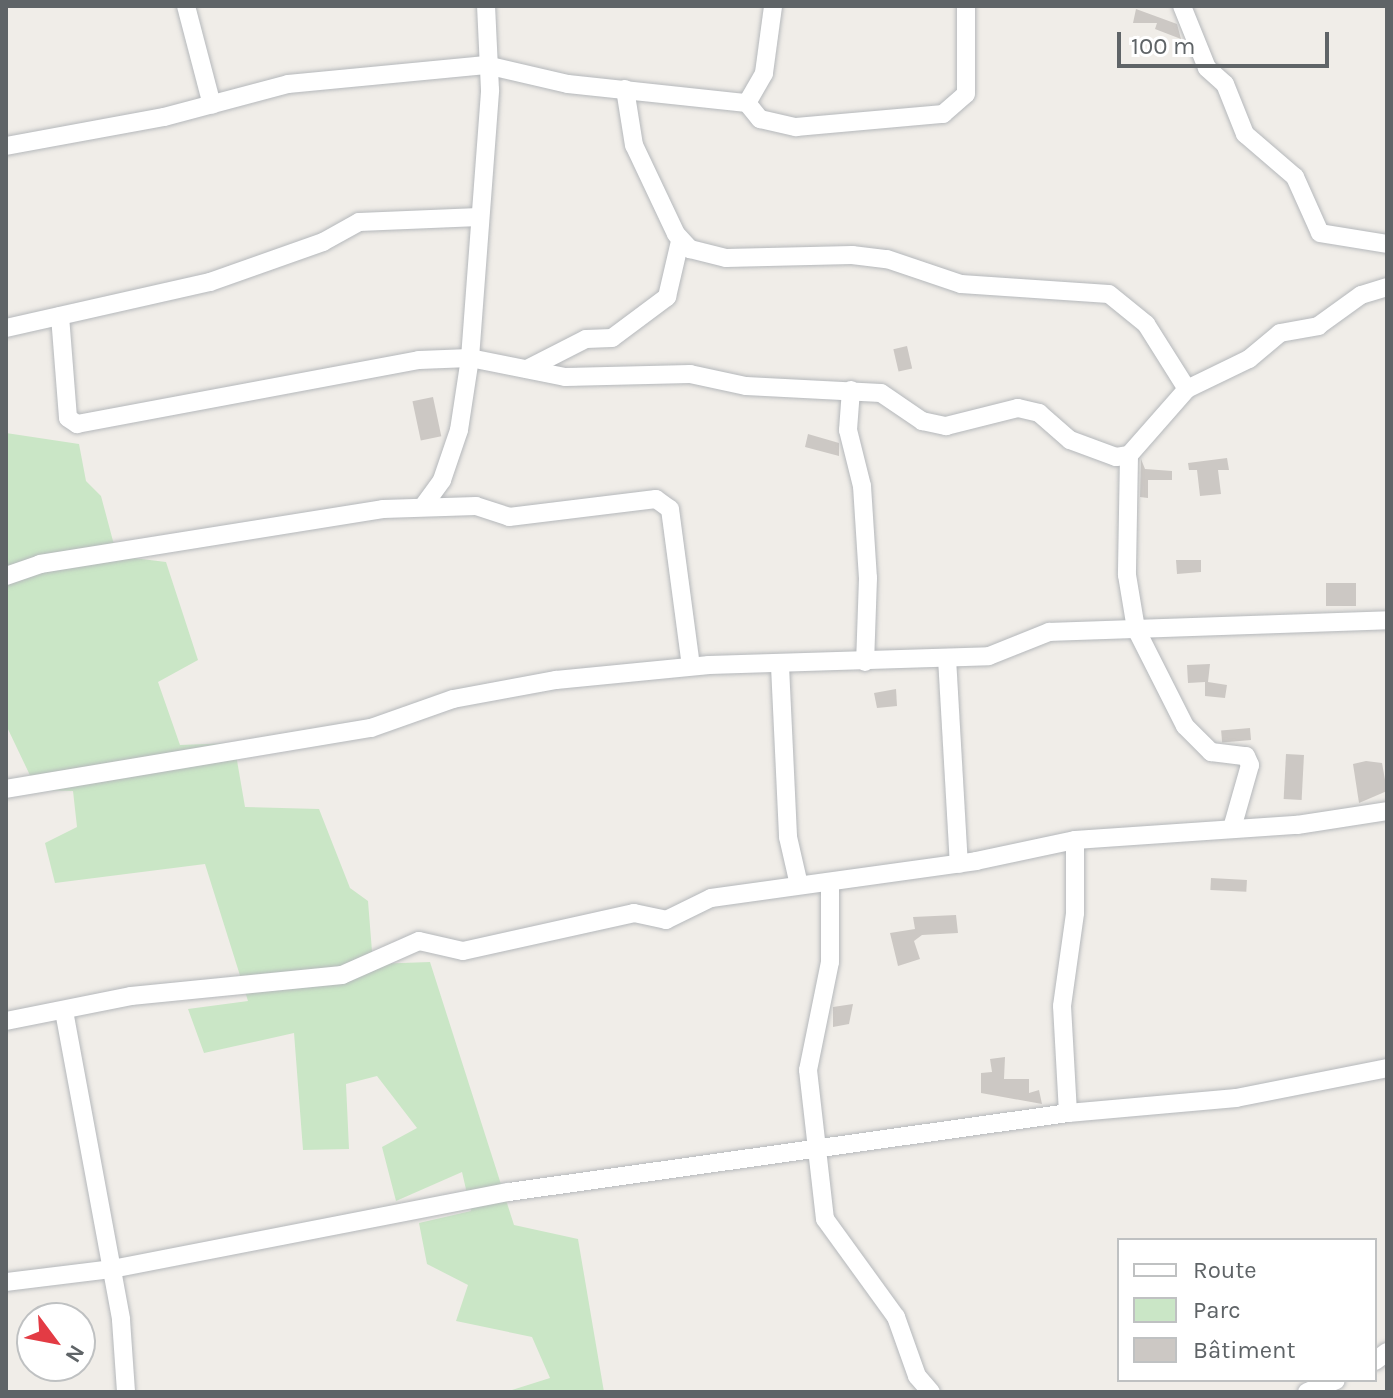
<!DOCTYPE html>
<html>
<head>
<meta charset="utf-8">
<style>
	body { margin:0 }
	#map { position:relative; width:1393px; height:1398px; overflow:hidden; background:#f0ede8; font-family:Karla,sans-serif }
	div>[style] { position:absolute }
	[style*='--x'] { left:calc(var(--x)*1px); top:calc(var(--y)*1px); width:calc(var(--w)*1px); rotate:calc(var(--a)*1deg) }
	.green>* { inset:0; background:#cae6c6 }
	.building>* { inset:0; background:#ccc8c4; transform-origin:0 0 }
	.roads { filter:drop-shadow(0 0 2px #b5b8bb) drop-shadow(0 0 2px #b5b8bb) }
	.minor>* { height:18px; margin:-9px; padding:0 9px; transform-origin:9px; border-radius:9px; background:#fff }
	span { translate:-50% -50%; white-space:nowrap; text-align:center; line-height:1.15; -webkit-text-stroke:6px #fff; paint-order:stroke }
	.frame { position:absolute; inset:0; border:8px solid #5f6467; pointer-events:none }
	.legend { position:absolute; left:1117px; top:1238px; width:260px; height:144px; box-sizing:border-box; background:#fff; border:2px solid #bfc1c2; margin:0; padding:10px 14px; list-style:none; font-size:24px; color:#5f6467 }
	.legend li { display:flex; align-items:center; gap:16px; height:40px }
	.legend b { width:40px; border:2px solid #bfc1c2 }
	.north { position:absolute; left:16px; top:1302px; width:80px; height:80px; box-sizing:border-box; background:#fff; border:2px solid #bfc1c2; border-radius:50%; rotate:122deg; font-size:22px; font-weight:700; line-height:32px; text-align:center; color:#5f6467 }
	.north::after { content:''; display:block; margin:auto; width:28px; height:36px; background:#e33b44; clip-path:polygon(50% 0,100% 100%,50% 72%,0 100%) }
	.scale { position:absolute; left:1117px; top:32px; width:212px; height:36px; box-sizing:border-box; border:4px solid #5f6467; border-top:0; padding-left:10px; font-size:24px; line-height:28px; white-space:nowrap; color:#5f6467; -webkit-text-stroke:6px #fff; paint-order:stroke }
</style>
</head>
<body>
<div id="map">
	<div class="green">
		<i style="clip-path:polygon(6px 433px,79px 444px,86px 481px,101px 496px,117px 556px,166px 562px,198px 660px,158px 682px,180px 745px,234px 743px,245px 807px,319px 809px,350px 888px,368px 901px,373px 964px,430px 962px,514px 1225px,578px 1239px,604px 1392px,506px 1392px,550px 1378px,532px 1337px,456px 1321px,468px 1285px,427px 1264px,419px 1223px,471px 1211px,462px 1172px,396px 1201px,382px 1147px,417px 1128px,377px 1076px,346px 1084px,349px 1149px,303px 1150px,294px 1033px,204px 1053px,188px 1009px,248px 1001px,205px 864px,55px 883px,45px 843px,77px 827px,73px 791px,37px 790px,6px 725px)"></i>
	</div>
	<div class="building">
		<i style="clip-path:polygon(1136px 9px,1177px 24px,1181px 39px,1155px 29px,1157px 23px,1133px 23px)"></i>
		<i style="left:907px;top:346px;width:23px;height:14px;rotate:77deg"></i>
		<i style="left:433px;top:397px;width:40px;height:21px;rotate:78deg"></i>
		<i style="clip-path:polygon(808px 434px,839px 443px,839px 456px,805px 447px)"></i>
		<i style="clip-path:polygon(1227px 458px,1229px 470px,1218px 470px,1221px 494px,1200px 496px,1197px 470px,1189px 470px,1188px 463px)"></i>
		<i style="clip-path:polygon(1141px 459px,1145px 469px,1172px 471px,1172px 480px,1148px 480px,1148px 498px,1140px 497px)"></i>
		<i style="clip-path:polygon(1176px 560px,1201px 560px,1201px 572px,1177px 574px)"></i>
		<i style="left:1326px;top:583px;width:30px;height:23px"></i>
		<i style="clip-path:polygon(1210px 664px,1208px 682px,1227px 685px,1225px 698px,1205px 696px,1205px 682px,1188px 683px,1187px 665px)"></i>
		<i style="clip-path:polygon(896px 689px,897px 706px,877px 708px,874px 693px)"></i>
		<i style="left:1250px;top:728px;width:12px;height:29px;rotate:85deg"></i>
		<i style="left:1286px;top:754px;width:18px;height:45px;rotate:3deg"></i>
		<i style="clip-path:polygon(1366px 761px,1382px 763px,1387px 791px,1359px 803px,1353px 764px)"></i>
		<i style="left:1211px;top:878px;width:36px;height:12px;rotate:3deg"></i>
		<i style="clip-path:polygon(956px 915px,958px 933px,922px 935px,914px 941px,920px 959px,898px 966px,890px 933px,915px 929px,913px 917px)"></i>
		<i style="clip-path:polygon(853px 1004px,849px 1024px,833px 1027px,833px 1007px)"></i>
		<i style="clip-path:polygon(1005px 1057px,1004px 1079px,1029px 1079px,1029px 1093px,1039px 1090px,1042px 1104px,981px 1093px,981px 1073px,992px 1072px,990px 1059px)"></i>
	</div>
	<div class="roads">
		<div class="minor">
			<i style="--x:186;--y:6;--w:102;--a:75.3"></i>
			<i style="--x:1182;--y:6;--w:67;--a:68"></i>
			<i style="--x:1207;--y:68;--w:24;--a:42"></i>
			<i style="--x:1225;--y:84;--w:54;--a:68.2"></i>
			<i style="--x:1245;--y:134;--w:66;--a:40.7"></i>
			<i style="--x:1295;--y:177;--w:61;--a:65.9"></i>
			<i style="--x:1320;--y:233;--w:68;--a:9.3"></i>
			<i style="--x:625;--y:89;--w:57;--a:80.9"></i>
			<i style="--x:634;--y:145;--w:98;--a:64.7"></i>
			<i style="--x:676;--y:234;--w:21;--a:47"></i>
			<i style="--x:690;--y:249;--w:37;--a:14"></i>
			<i style="--x:726;--y:258;--w:126;--a:-1.4"></i>
			<i style="--x:852;--y:255;--w:35;--a:7"></i>
			<i style="--x:887;--y:259;--w:78;--a:18.7"></i>
			<i style="--x:961;--y:284;--w:148;--a:3.9"></i>
			<i style="--x:1109;--y:294;--w:48;--a:39"></i>
			<i style="--x:1146;--y:324;--w:77;--a:57.8"></i>
			<i style="--x:747;--y:103;--w:21;--a:51"></i>
			<i style="--x:760;--y:119;--w:37;--a:13"></i>
			<i style="--x:796;--y:127;--w:148;--a:-5.1"></i>
			<i style="--x:943;--y:114;--w:30;--a:-41"></i>
			<i style="--x:966;--y:94;--w:88;--a:-90"></i>
			<i style="--x:747;--y:103;--w:34;--a:-60"></i>
			<i style="--x:764;--y:73;--w:68;--a:-82.3"></i>
			<i style="--x:6;--y:146;--w:161;--a:-10.4"></i>
			<i style="--x:164;--y:117;--w:128;--a:-14.9"></i>
			<i style="--x:288;--y:84;--w:199;--a:-5.5"></i>
			<i style="--x:486;--y:65;--w:84;--a:13"></i>
			<i style="--x:568;--y:84;--w:180;--a:6.1"></i>
			<i style="--x:60;--y:316;--w:102;--a:85.5"></i>
			<i style="--x:68;--y:418;--w:11;--a:34"></i>
			<i style="--x:77;--y:424;--w:348;--a:-10.6"></i>
			<i style="--x:419;--y:360;--w:51;--a:-2.2"></i>
			<i style="--x:470;--y:358;--w:97;--a:11.3"></i>
			<i style="--x:565;--y:377;--w:125;--a:-1.4"></i>
			<i style="--x:690;--y:374;--w:57;--a:12.1"></i>
			<i style="--x:746;--y:386;--w:135;--a:3"></i>
			<i style="--x:881;--y:393;--w:50;--a:34.3"></i>
			<i style="--x:922;--y:421;--w:25;--a:12"></i>
			<i style="--x:946;--y:426;--w:74;--a:-14"></i>
			<i style="--x:1018;--y:408;--w:22;--a:13"></i>
			<i style="--x:1039;--y:413;--w:41;--a:41.1"></i>
			<i style="--x:1070;--y:440;--w:49;--a:20.3"></i>
			<i style="--x:1116;--y:457;--w:13;--a:-9"></i>
			<i style="--x:1129;--y:455;--w:88;--a:-48.7"></i>
			<i style="--x:1187;--y:389;--w:69;--a:-25.8"></i>
			<i style="--x:1249;--y:359;--w:40;--a:-40"></i>
			<i style="--x:1280;--y:333;--w:39;--a:-10"></i>
			<i style="--x:1318;--y:326;--w:53;--a:-35.8"></i>
			<i style="--x:1361;--y:295;--w:27;--a:-17"></i>
			<i style="--x:6;--y:328;--w:209;--a:-12.7"></i>
			<i style="--x:210;--y:282;--w:120;--a:-19.5"></i>
			<i style="--x:323;--y:242;--w:41;--a:-29.1"></i>
			<i style="--x:359;--y:222;--w:120;--a:-2.4"></i>
			<i style="--x:527;--y:369;--w:66;--a:-27"></i>
			<i style="--x:586;--y:339;--w:26;--a:-2"></i>
			<i style="--x:612;--y:338;--w:69;--a:-36.7"></i>
			<i style="--x:667;--y:297;--w:57;--a:-76.9"></i>
			<i style="--x:851;--y:390;--w:40;--a:94.3"></i>
			<i style="--x:848;--y:430;--w:58;--a:76"></i>
			<i style="--x:862;--y:486;--w:92;--a:86.3"></i>
			<i style="--x:868;--y:578;--w:84;--a:92"></i>
			<i style="--x:1129;--y:455;--w:120;--a:91"></i>
			<i style="--x:1127;--y:575;--w:55;--a:80.5"></i>
			<i style="--x:1136;--y:629;--w:109;--a:63.2"></i>
			<i style="--x:1185;--y:726;--w:37;--a:45"></i>
			<i style="--x:1211;--y:752;--w:35;--a:7"></i>
			<i style="--x:1246;--y:756;--w:10;--a:66"></i>
			<i style="--x:1250;--y:765;--w:66;--a:105.9"></i>
			<i style="--x:424;--y:505;--w:31;--a:-54"></i>
			<i style="--x:442;--y:480;--w:53;--a:-71.2"></i>
			<i style="--x:459;--y:430;--w:73;--a:-81.3"></i>
			<i style="--x:470;--y:358;--w:269;--a:-85.7"></i>
			<i style="--x:490;--y:90;--w:84;--a:-92.7"></i>
			<i style="--x:6;--y:576;--w:36;--a:-19"></i>
			<i style="--x:40;--y:564;--w:347;--a:-9.1"></i>
			<i style="--x:383;--y:509;--w:93;--a:-1.8"></i>
			<i style="--x:476;--y:506;--w:35;--a:18"></i>
			<i style="--x:509;--y:517;--w:148;--a:-7"></i>
			<i style="--x:656;--y:499;--w:17;--a:36"></i>
			<i style="--x:670;--y:509;--w:158;--a:82.4"></i>
			<i style="--x:947;--y:658;--w:206;--a:86.7"></i>
			<i style="--x:780;--y:666;--w:171;--a:87.3"></i>
			<i style="--x:788;--y:837;--w:49;--a:77.1"></i>
			<i style="--x:6;--y:789;--w:370;--a:-9.5"></i>
			<i style="--x:371;--y:728;--w:87;--a:-19.5"></i>
			<i style="--x:453;--y:699;--w:105;--a:-10.5"></i>
			<i style="--x:556;--y:680;--w:154;--a:-5.6"></i>
			<i style="--x:709;--y:665;--w:280;--a:-1.8"></i>
			<i style="--x:989;--y:656;--w:65;--a:-21.8"></i>
			<i style="--x:1049;--y:632;--w:338;--a:-2"></i>
			<i style="--x:830;--y:883;--w:79;--a:90"></i>
			<i style="--x:830;--y:962;--w:110;--a:101.5"></i>
			<i style="--x:808;--y:1070;--w:150;--a:83.5"></i>
			<i style="--x:825;--y:1219;--w:121;--a:54.1"></i>
			<i style="--x:896;--y:1317;--w:63;--a:70.4"></i>
			<i style="--x:917;--y:1376;--w:21;--a:49"></i>
			<i style="--x:64;--y:1011;--w:314;--a:79.5"></i>
			<i style="--x:121;--y:1320;--w:72;--a:86"></i>
			<i style="--x:6;--y:1021;--w:127;--a:-11.3"></i>
			<i style="--x:131;--y:996;--w:212;--a:-5.7"></i>
			<i style="--x:342;--y:975;--w:84;--a:-23.8"></i>
			<i style="--x:419;--y:941;--w:45;--a:12.8"></i>
			<i style="--x:463;--y:951;--w:175;--a:-12.5"></i>
			<i style="--x:634;--y:913;--w:33;--a:12"></i>
			<i style="--x:666;--y:920;--w:50;--a:-26.1"></i>
			<i style="--x:711;--y:898;--w:268;--a:-7.9"></i>
			<i style="--x:976;--y:861;--w:101;--a:-12"></i>
			<i style="--x:1075;--y:840;--w:223;--a:-3.9"></i>
			<i style="--x:1297;--y:825;--w:91;--a:-8.8"></i>
			<i style="--x:1068;--y:1113;--w:107;--a:-93.2"></i>
			<i style="--x:1062;--y:1006;--w:94;--a:-82"></i>
			<i style="--x:1075;--y:913;--w:73;--a:-90"></i>
			<i style="--x:6;--y:1282;--w:107;--a:-7"></i>
			<i style="--x:112;--y:1269;--w:404;--a:-11"></i>
			<i style="--x:509;--y:1192;--w:565;--a:-8.04"></i>
			<i style="--x:1068;--y:1113;--w:169;--a:-5.1"></i>
			<i style="--x:1236;--y:1098;--w:154;--a:-11.2"></i>
			<i style="--x:1375;--y:1361;--w:15;--a:-37"></i>
			<i style="--x:1307;--y:1392;--w:31;--a:-22"></i>
		</div>
	</div>
	<div class="frame"></div>
	<ul class="legend">
	<li><b style="height:10px;background:#fff"></b>Route</li>
	<li><b style="height:22px;background:#cae6c6"></b>Parc</li>
	<li><b style="height:22px;background:#ccc8c4"></b>Bâtiment</li>
	</ul>
	<div class="north">N</div>
	<div class="scale">100 m</div>
</div>
</body>
</html>
